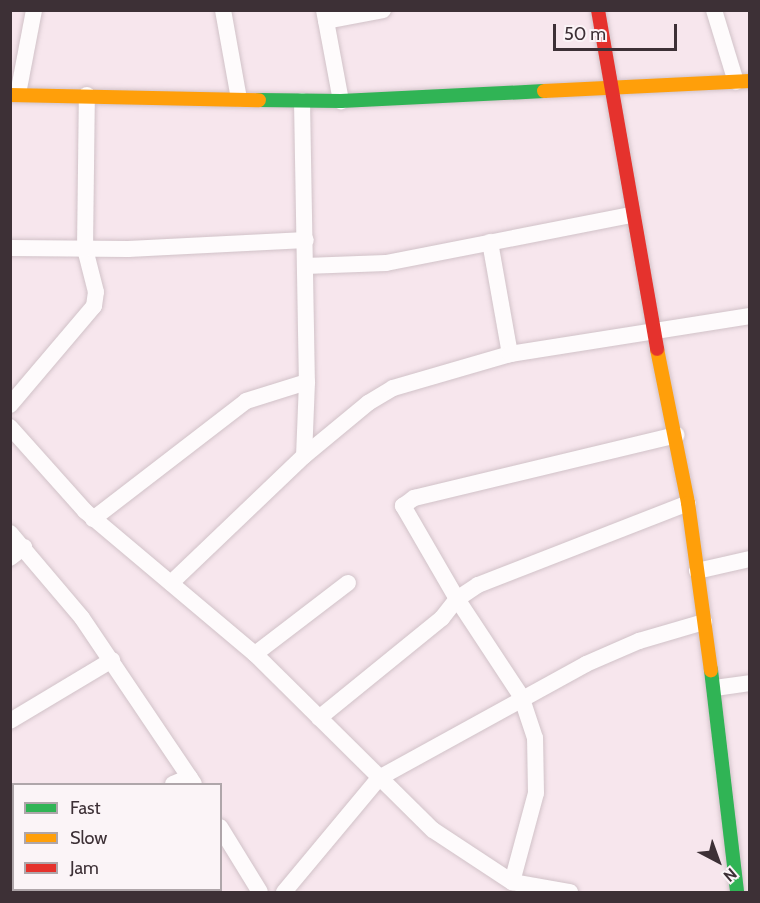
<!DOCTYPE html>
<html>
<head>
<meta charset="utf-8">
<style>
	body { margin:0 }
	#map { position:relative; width:760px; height:903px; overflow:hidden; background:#f7e6ed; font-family:Cabin,sans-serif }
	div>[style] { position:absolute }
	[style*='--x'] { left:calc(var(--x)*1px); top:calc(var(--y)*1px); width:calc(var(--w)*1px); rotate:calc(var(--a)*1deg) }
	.roads { filter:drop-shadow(0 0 2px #d1c2c8) drop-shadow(0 0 2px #d1c2c8) }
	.street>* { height:16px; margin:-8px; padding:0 8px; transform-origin:8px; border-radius:8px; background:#fefbfc }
	.fast>* { height:14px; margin:-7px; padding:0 7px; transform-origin:7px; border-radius:7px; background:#30b455 }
	.slow>* { height:14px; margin:-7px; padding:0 7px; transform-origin:7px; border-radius:7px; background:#ff9f0a }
	.jam>* { height:14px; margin:-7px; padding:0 7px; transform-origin:7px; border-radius:7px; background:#e5322d }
	span { translate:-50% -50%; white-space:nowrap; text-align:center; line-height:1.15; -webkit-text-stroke:6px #fbf4f7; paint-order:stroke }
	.frame { position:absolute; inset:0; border:12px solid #3d3036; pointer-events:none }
	.legend { position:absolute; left:12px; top:783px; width:210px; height:108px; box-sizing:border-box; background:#fbf4f7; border:2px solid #afa6aa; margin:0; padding:8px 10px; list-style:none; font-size:18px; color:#3d3036 }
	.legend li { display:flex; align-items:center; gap:12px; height:30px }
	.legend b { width:30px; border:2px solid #afa6aa }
	.north { position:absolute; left:688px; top:831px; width:60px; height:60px; -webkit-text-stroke:4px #fbf4f7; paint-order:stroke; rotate:139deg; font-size:16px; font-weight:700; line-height:24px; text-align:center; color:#3d3036 }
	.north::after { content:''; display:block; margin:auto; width:21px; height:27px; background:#3d3036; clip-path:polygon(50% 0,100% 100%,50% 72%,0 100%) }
	.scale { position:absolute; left:553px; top:24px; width:124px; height:27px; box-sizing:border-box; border:3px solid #3d3036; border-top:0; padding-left:8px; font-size:18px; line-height:21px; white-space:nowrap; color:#3d3036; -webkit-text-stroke:4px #fbf4f7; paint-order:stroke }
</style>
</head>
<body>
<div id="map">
	<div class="roads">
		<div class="street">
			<i style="--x:223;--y:10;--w:90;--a:79.8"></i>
			<i style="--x:324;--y:10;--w:93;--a:79.4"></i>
			<i style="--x:714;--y:10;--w:75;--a:73"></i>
			<i style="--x:326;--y:21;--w:58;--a:-10.9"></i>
			<i style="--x:18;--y:94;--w:86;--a:-79.2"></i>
			<i style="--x:302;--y:101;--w:281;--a:89"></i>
			<i style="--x:307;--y:382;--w:74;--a:92.3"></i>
			<i style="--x:490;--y:242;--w:114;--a:79.9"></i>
			<i style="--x:10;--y:248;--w:118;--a:0.5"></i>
			<i style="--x:128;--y:249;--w:178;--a:-2.9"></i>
			<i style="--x:305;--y:266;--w:81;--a:-2.1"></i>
			<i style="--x:386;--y:263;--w:250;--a:-11.1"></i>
			<i style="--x:10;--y:405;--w:130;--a:-49.7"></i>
			<i style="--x:94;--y:306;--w:14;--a:-82"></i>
			<i style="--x:96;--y:292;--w:44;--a:-104.3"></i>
			<i style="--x:85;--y:249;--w:154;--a:-89.3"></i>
			<i style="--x:10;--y:427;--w:113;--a:48.2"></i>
			<i style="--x:85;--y:511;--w:222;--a:40.1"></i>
			<i style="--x:255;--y:654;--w:250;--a:44.7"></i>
			<i style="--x:433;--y:830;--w:95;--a:33.4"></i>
			<i style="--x:512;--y:882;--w:59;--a:9.8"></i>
			<i style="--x:93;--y:519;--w:193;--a:-37.6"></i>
			<i style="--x:246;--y:401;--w:64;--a:-17.3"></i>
			<i style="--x:10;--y:533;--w:111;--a:49.7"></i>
			<i style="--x:82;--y:618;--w:200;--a:56"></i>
			<i style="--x:10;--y:558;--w:18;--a:-38"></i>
			<i style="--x:697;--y:571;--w:54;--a:-12.8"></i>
			<i style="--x:171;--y:583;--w:184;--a:-43.7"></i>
			<i style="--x:304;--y:456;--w:83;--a:-39.6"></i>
			<i style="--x:368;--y:403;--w:29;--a:-31"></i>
			<i style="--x:393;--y:388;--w:122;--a:-16.2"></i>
			<i style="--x:510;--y:354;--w:243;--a:-9"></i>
			<i style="--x:255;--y:654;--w:117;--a:-37.4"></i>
			<i style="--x:715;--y:688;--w:35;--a:-8"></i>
			<i style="--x:319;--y:718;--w:159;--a:-39.1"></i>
			<i style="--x:442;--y:618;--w:24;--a:-52"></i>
			<i style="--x:457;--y:599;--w:25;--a:-34"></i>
			<i style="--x:478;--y:585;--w:225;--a:-21.3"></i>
			<i style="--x:10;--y:721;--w:119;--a:-30.9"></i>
			<i style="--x:173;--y:784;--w:18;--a:-22"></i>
			<i style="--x:220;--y:827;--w:76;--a:58.4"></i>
			<i style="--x:10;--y:871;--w:4;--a:-27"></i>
			<i style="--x:512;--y:882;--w:92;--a:-74.9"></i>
			<i style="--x:536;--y:793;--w:55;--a:-91"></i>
			<i style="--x:535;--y:738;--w:44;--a:-108.4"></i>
			<i style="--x:521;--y:696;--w:116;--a:-123.4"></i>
			<i style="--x:457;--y:599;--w:108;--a:-120.1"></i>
			<i style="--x:403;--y:506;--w:14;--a:-36"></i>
			<i style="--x:414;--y:498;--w:270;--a:-13.5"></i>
			<i style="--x:284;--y:892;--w:148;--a:-50.2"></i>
			<i style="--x:379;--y:778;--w:236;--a:-28.8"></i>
			<i style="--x:586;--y:664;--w:58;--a:-23.5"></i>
			<i style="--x:639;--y:641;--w:68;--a:-16.3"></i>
		</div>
		<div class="fast">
			<i style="--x:259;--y:100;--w:82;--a:0.7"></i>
			<i style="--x:341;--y:101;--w:203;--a:-2.8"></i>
			<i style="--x:711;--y:670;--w:224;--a:83.3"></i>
		</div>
		<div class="slow">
			<i style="--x:544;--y:91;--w:206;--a:-2.8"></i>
			<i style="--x:10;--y:95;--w:249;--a:1.2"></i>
			<i style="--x:657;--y:349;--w:157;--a:78.6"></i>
			<i style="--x:688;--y:503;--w:169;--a:82.2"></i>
		</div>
		<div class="jam">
			<i style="--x:598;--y:10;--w:344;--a:80.1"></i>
		</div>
	</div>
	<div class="frame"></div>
	<ul class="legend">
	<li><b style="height:8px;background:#30b455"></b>Fast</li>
	<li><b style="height:8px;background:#ff9f0a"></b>Slow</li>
	<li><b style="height:8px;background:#e5322d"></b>Jam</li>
	</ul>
	<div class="north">N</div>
	<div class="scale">50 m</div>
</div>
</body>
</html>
